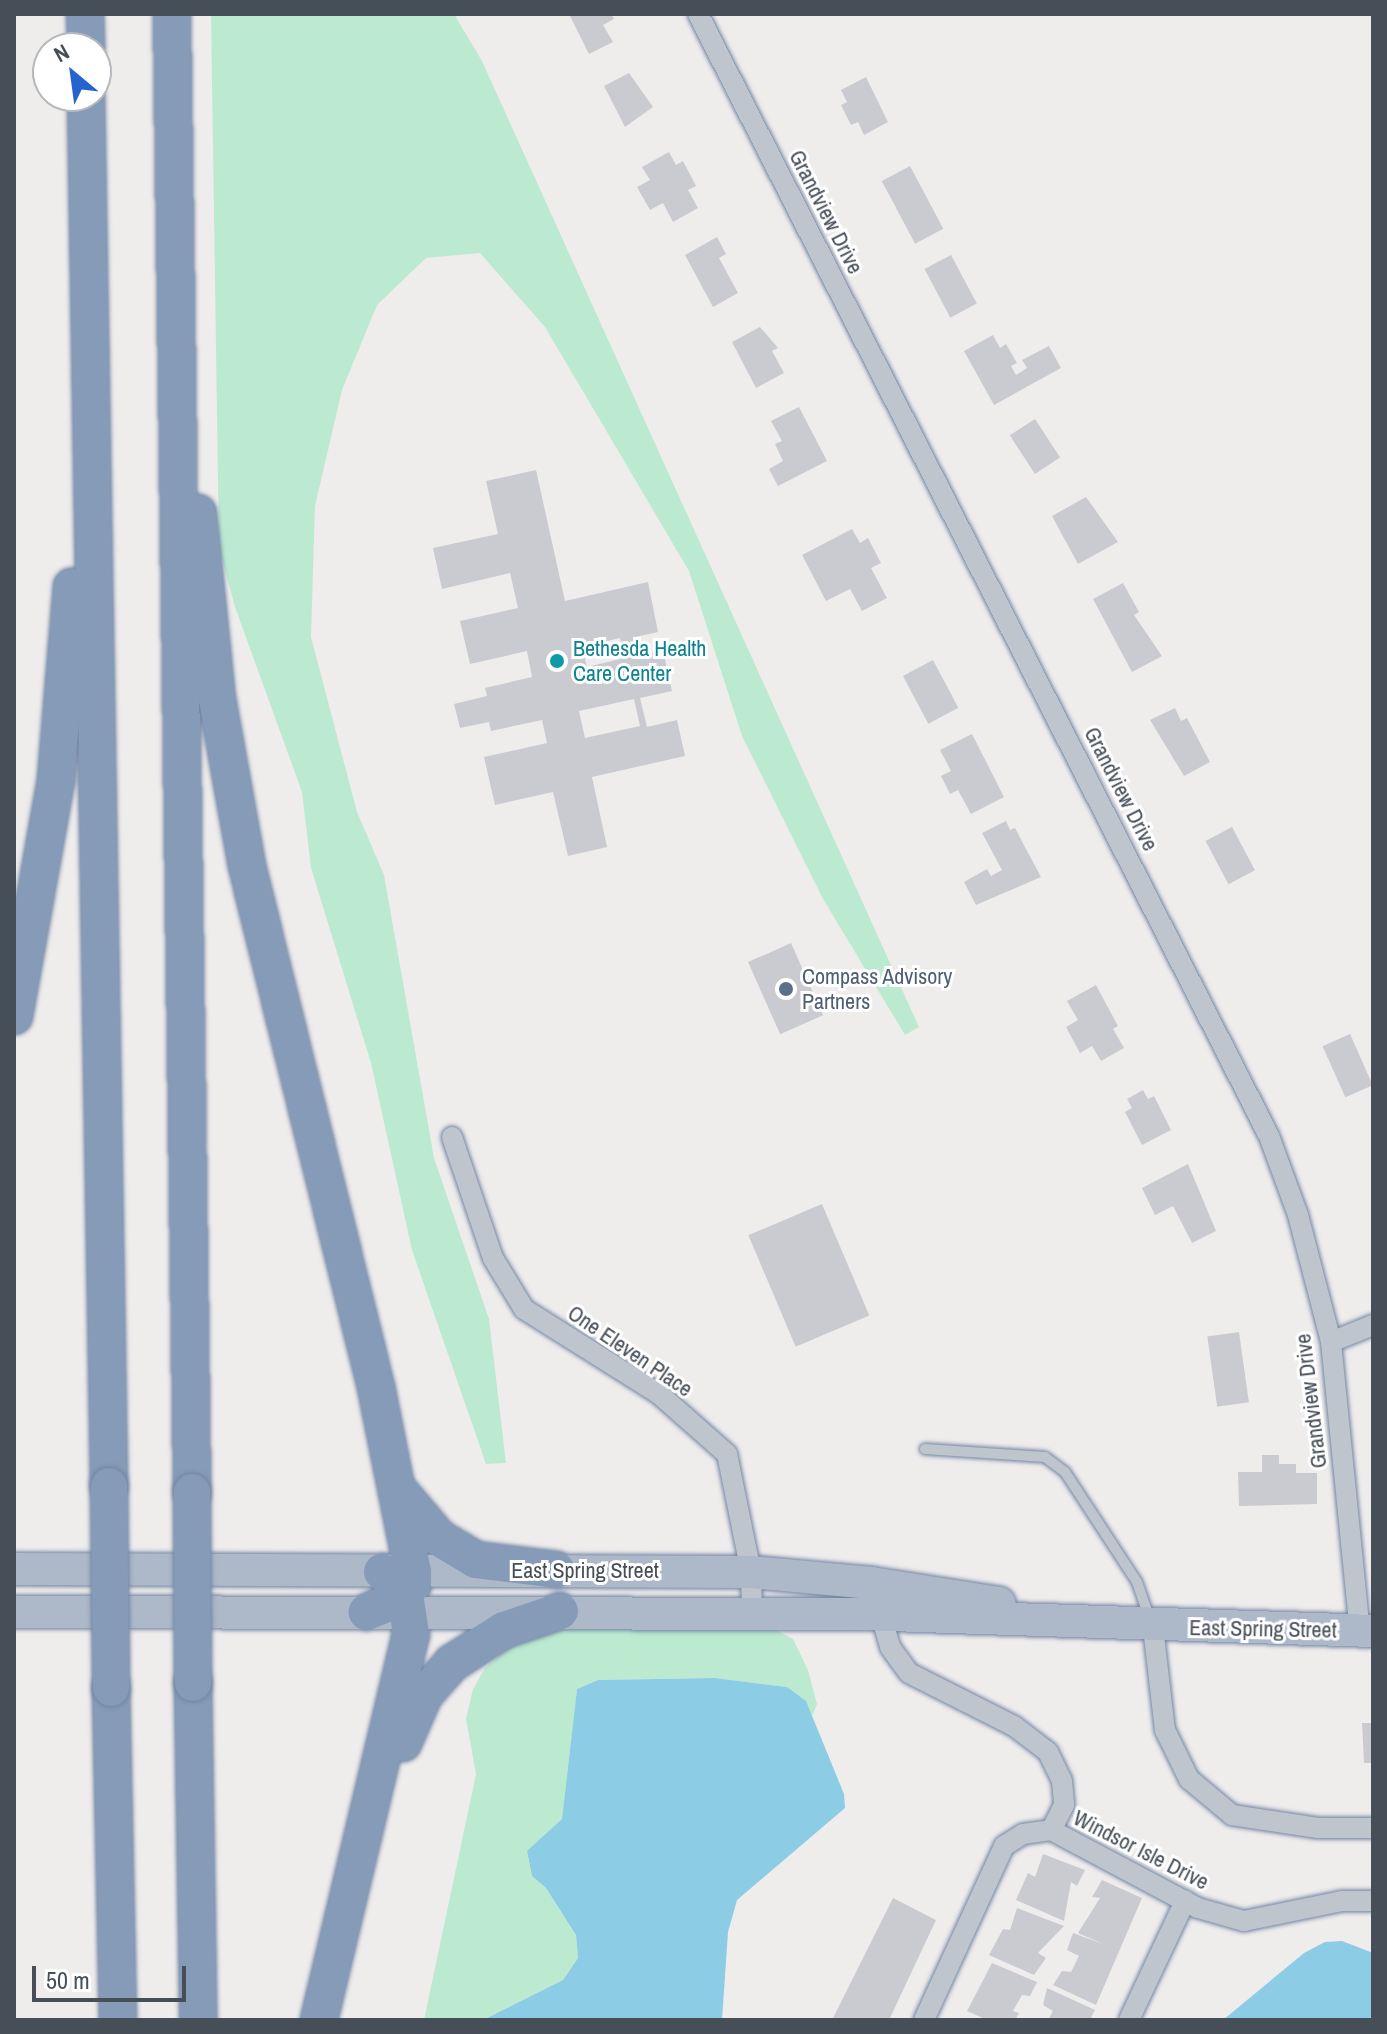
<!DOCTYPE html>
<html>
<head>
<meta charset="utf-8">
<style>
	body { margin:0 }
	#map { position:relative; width:1387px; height:2034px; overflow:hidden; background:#efecec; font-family:"Archivo Narrow",sans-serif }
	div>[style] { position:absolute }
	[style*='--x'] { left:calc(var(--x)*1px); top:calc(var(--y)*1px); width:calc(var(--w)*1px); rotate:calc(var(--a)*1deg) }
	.green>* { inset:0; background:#bcead1 }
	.water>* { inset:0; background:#8ccce5 }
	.building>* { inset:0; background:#cacbd1; transform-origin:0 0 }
	.roads { filter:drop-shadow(0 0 2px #7286a4) drop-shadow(0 0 2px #7286a4) }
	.service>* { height:10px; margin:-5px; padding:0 5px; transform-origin:5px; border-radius:5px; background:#bec5cd }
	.minor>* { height:20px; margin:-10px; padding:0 10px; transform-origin:10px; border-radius:10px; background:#bec5cd }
	.primary>* { height:32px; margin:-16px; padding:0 16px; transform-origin:16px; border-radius:16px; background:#adb9c9 }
	.motorway>* { height:36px; margin:-18px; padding:0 18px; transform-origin:18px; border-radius:18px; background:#869bb8 }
	.bridges { filter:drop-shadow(0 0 2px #7286a4) drop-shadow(0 0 2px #7286a4) }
	.motorway-bridge>* { height:36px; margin:-18px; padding:0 18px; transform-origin:18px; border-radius:18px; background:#869bb8 }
	.dots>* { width:22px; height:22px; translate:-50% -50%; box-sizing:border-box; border:4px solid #fff; border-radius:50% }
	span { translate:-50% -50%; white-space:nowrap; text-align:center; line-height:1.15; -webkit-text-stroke:6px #fff; paint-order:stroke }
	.street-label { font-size:22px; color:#464e58 }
	.culture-label { font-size:22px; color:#0d838f }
	.left { translate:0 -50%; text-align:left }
	.service-label { font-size:22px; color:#4e5e75 }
	.frame { position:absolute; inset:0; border:16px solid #464e58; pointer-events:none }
	.north { position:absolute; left:32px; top:32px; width:80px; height:80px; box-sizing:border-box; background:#fff; border:2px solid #b5b8bc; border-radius:50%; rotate:331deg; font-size:22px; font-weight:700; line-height:32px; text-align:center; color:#464e58 }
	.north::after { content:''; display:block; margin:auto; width:28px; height:36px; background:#2563cf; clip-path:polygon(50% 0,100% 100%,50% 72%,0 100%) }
	.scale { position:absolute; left:32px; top:1966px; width:154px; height:36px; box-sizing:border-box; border:4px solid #464e58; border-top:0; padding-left:10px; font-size:24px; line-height:28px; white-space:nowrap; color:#464e58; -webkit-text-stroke:6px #fff; paint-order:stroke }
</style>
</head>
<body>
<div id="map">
	<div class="green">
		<i style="clip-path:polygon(211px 14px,454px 14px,482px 61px,919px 1027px,905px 1035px,823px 899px,742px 736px,689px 571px,545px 327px,480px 253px,426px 258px,377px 305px,342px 390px,315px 506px,311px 637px,357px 812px,384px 875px,434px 1158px,489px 1319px,506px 1463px,486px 1464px,412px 1250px,371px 1063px,311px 868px,302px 792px,235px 607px,219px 548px)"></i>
		<i style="clip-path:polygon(559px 1628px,772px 1628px,793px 1639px,808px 1670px,817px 1704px,813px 1715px,787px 1687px,715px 1678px,598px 1680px,577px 1689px,562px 1819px,527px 1852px,532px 1876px,546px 1888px,576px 1935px,578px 1958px,563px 1980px,483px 2020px,424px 2020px,476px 1774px,466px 1719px,473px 1689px,485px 1668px,518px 1641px)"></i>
	</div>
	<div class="water">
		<i style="clip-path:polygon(715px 1678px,787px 1687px,806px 1701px,844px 1794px,845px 1808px,737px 1900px,728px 1932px,722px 2020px,483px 2020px,563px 1980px,578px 1958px,576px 1935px,546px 1888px,532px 1876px,527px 1851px,562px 1819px,577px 1689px,598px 1680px)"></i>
		<i style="clip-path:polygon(1342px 1941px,1373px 1953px,1373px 2020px,1223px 2020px,1304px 1953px,1325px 1942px)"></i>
	</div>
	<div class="building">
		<i style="clip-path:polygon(569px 14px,611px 14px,614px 19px,603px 25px,613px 42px,589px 54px)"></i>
		<i style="clip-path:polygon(629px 73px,653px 107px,625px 127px,604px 86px)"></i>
		<i style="clip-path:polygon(866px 77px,888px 122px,864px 135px,858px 122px,851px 125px,841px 105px,847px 102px,841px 90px)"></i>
		<i style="clip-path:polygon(669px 152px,676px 165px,683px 161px,696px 186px,688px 190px,698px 208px,673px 222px,663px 203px,650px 210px,637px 187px,650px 180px,642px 167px)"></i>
		<i style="left:910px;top:166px;width:71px;height:32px;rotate:62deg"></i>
		<i style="clip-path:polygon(717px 237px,726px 254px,719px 258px,738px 293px,713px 307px,685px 255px)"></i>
		<i style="left:951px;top:255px;width:55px;height:30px;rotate:62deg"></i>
		<i style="clip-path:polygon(760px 327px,778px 348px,772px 351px,784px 373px,756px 388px,732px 342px)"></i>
		<i style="clip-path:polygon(993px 335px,1000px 348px,1006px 344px,1017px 363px,1011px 366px,1016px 375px,1027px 368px,1022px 360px,1049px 346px,1061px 368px,994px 405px,964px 351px)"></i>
		<i style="clip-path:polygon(799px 407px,827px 461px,778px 486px,769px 469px,783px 461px,775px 444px,782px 441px,771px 421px)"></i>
		<i style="left:1035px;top:419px;width:46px;height:30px;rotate:57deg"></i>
		<i style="clip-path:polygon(evenodd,536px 470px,565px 601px,648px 582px,658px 632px,635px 637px,638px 656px,663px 650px,672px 691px,640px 698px,647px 727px,677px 720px,685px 756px,592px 777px,607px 847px,568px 856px,553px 792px,495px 805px,484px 757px,547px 743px,542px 720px,491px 731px,489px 722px,460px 728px,454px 704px,487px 696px,485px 688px,532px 677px,527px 651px,470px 664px,460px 621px,518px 608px,510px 573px,442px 589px,433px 548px,498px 534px,486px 481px,536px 470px,620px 638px,624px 658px,587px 667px,582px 647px,620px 638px,536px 470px,634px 699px,640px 726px,585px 738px,579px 711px,634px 699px)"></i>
		<i style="clip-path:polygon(1086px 497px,1118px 542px,1078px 564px,1052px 516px)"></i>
		<i style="clip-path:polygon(852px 529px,860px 543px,868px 538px,881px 563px,871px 568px,887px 598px,862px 611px,850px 589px,826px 601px,802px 555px)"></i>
		<i style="clip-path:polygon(1123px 583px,1139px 612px,1134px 615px,1162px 656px,1132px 672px,1093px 599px)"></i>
		<i style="left:933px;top:660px;width:54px;height:34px;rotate:62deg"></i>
		<i style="clip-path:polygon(1175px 708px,1181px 721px,1187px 718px,1210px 762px,1184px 776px,1150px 720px)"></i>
		<i style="clip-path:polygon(972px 734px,1004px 797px,971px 814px,958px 790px,950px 794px,941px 776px,951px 771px,940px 750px)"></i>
		<i style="clip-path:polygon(1006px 821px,1010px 830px,1015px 828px,1041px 877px,976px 905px,964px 882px,987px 869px,991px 876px,1002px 870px,982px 833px)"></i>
		<i style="left:1232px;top:827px;width:49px;height:30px;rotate:62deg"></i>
		<i style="left:791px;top:943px;width:79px;height:47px;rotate:66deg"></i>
		<i style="clip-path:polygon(1096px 985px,1118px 1026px,1113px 1029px,1124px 1048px,1101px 1061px,1092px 1046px,1080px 1053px,1066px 1027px,1078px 1020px,1067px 1001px)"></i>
		<i style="left:1350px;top:1034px;width:56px;height:30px;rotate:66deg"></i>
		<i style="clip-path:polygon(1143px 1090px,1148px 1099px,1154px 1096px,1171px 1130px,1142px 1145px,1125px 1112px,1132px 1108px,1127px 1099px)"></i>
		<i style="clip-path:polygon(1188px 1164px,1216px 1231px,1192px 1243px,1173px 1206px,1155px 1215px,1142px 1188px)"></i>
		<i style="left:822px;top:1204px;width:121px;height:80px;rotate:67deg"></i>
		<i style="left:1239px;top:1332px;width:71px;height:32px;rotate:82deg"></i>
		<i style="clip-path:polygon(1262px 1455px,1279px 1455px,1279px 1464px,1296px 1464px,1296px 1473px,1317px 1473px,1317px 1504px,1239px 1506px,1238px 1472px,1262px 1472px)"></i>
		<i style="clip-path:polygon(1362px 1723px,1373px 1723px,1373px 1763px,1364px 1763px)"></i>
		<i style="clip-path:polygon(1043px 1854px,1085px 1870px,1077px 1886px,1071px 1882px,1064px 1921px,1016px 1900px,1028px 1873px,1035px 1877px)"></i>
		<i style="clip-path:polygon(1102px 1880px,1142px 1898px,1096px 2005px,1053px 1985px,1062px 1971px,1071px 1972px,1079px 1956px,1067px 1950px,1073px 1933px,1103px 1944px,1078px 1933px,1100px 1898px,1092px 1897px)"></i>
		<i style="clip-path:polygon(893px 1898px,936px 1920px,889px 2020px,832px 2020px)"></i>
		<i style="clip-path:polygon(1017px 1908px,1064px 1926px,1038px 1953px,1046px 1958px,1034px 1975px,989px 1955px,1003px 1929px,1010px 1930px)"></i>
		<i style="clip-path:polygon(992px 1963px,1037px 1982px,1030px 1996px,1022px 1995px,1013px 2011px,1019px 2013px,1015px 2020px,987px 2020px,967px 2011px)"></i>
		<i style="clip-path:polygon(1047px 1988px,1095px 2010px,1090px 2020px,1048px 2020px,1053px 2011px,1043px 2005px)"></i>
	</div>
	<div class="roads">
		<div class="service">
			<i style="--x:925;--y:1449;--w:120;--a:3.8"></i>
			<i style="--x:1045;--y:1457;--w:25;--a:37"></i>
			<i style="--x:1065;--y:1472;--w:131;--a:56.8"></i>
			<i style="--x:1137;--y:1582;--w:37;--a:71"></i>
		</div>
		<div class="minor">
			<i style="--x:698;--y:14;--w:1259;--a:63.03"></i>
			<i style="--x:1269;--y:1136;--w:84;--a:69.8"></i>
			<i style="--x:1298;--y:1215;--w:131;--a:75.4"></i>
			<i style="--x:1331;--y:1342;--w:290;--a:84.3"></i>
			<i style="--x:452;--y:1137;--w:128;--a:71.3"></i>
			<i style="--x:493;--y:1258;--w:60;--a:58.7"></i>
			<i style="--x:524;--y:1309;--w:160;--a:32.2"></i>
			<i style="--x:659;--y:1394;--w:91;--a:41.4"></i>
			<i style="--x:727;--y:1454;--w:120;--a:78.5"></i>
			<i style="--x:751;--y:1572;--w:41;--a:88.6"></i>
			<i style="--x:1331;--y:1342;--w:45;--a:-22"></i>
			<i style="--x:881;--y:1615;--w:33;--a:74"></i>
			<i style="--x:890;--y:1647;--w:32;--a:54"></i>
			<i style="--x:909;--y:1673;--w:118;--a:26.8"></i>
			<i style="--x:1014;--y:1726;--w:43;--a:37.4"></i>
			<i style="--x:1048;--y:1752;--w:32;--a:64"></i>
			<i style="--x:1062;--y:1781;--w:24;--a:85"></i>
			<i style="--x:1064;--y:1805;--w:28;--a:117"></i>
			<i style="--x:1051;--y:1830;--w:166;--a:28"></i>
			<i style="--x:1198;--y:1908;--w:48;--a:15.8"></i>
			<i style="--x:1244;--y:1921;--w:100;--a:-11.5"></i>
			<i style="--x:1342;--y:1901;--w:31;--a:0"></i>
			<i style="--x:1153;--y:1627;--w:104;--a:83.4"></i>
			<i style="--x:1165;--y:1730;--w:55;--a:63.9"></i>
			<i style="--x:1189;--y:1779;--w:56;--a:39.9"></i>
			<i style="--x:1232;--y:1815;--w:87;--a:8.6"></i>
			<i style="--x:1318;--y:1828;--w:55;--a:0"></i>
			<i style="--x:924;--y:2020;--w:192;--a:-65.3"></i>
			<i style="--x:1004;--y:1846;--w:22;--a:-32"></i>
			<i style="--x:1023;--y:1834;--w:28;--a:-8"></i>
			<i style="--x:1129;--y:2020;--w:132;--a:-64.8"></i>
		</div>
		<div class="primary">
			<i style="--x:14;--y:1569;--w:737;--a:0.23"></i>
			<i style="--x:751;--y:1572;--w:121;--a:5.2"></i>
			<i style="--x:871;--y:1583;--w:130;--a:8.9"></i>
			<i style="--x:14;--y:1612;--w:847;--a:0.14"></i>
			<i style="--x:861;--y:1614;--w:512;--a:1.9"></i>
		</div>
		<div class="motorway">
			<i style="--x:85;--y:14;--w:34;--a:88"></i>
			<i style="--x:172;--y:14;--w:1478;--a:89.22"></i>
			<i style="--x:86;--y:96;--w:1390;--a:89.05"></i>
			<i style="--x:198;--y:513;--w:187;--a:84.2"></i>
			<i style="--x:217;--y:699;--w:170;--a:79.8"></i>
			<i style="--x:247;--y:866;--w:537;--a:76.09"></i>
			<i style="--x:376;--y:1387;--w:189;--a:78.7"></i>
			<i style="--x:413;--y:1572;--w:12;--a:90"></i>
			<i style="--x:413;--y:1584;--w:21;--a:133"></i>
			<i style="--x:399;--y:1599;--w:35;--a:158"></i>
			<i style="--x:14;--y:1016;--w:240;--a:-79.9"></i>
			<i style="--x:56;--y:780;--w:194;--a:-85.3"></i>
			<i style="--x:401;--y:1493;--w:59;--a:49.8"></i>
			<i style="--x:439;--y:1538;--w:43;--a:30.7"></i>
			<i style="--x:476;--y:1560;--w:81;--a:7.1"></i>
			<i style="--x:193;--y:1683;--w:337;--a:89.1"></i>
			<i style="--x:111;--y:1688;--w:332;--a:88.8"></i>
			<i style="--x:403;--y:1743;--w:52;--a:-66.4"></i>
			<i style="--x:424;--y:1695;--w:43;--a:-48.8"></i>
			<i style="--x:452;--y:1663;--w:62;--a:-32.4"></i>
			<i style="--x:504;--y:1630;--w:59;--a:-18.7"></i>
			<i style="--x:319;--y:2020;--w:397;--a:-76.6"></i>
			<i style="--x:411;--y:1634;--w:40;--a:-98.5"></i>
			<i style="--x:405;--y:1594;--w:32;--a:-136"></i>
		</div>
	</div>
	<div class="bridges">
		<div class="motorway-bridge">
			<i style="--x:109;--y:1486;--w:202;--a:89.4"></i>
			<i style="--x:192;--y:1492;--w:191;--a:89.7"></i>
		</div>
	</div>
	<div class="dots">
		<i style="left:557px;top:661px;background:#0f9aa8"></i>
		<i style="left:786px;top:989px;background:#5c6f8a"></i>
	</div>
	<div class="street-label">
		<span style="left:826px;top:212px;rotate:63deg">Grandview Drive</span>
		<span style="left:1121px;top:789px;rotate:63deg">Grandview Drive</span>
		<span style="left:630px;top:1351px;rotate:34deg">One Eleven Place</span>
		<span style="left:1311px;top:1401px;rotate:-97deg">Grandview Drive</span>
		<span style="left:585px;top:1571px">East Spring Street</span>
		<span style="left:1263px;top:1629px;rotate:1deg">East Spring Street</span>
		<span style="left:1141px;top:1850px;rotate:27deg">Windsor Isle Drive</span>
	</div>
	<div class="culture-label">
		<span class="left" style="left:573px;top:661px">Bethesda Health<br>Care Center</span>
	</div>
	<div class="service-label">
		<span class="left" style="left:802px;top:989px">Compass Advisory<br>Partners</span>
	</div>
	<div class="frame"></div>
	<div class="north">N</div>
	<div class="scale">50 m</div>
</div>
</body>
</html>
